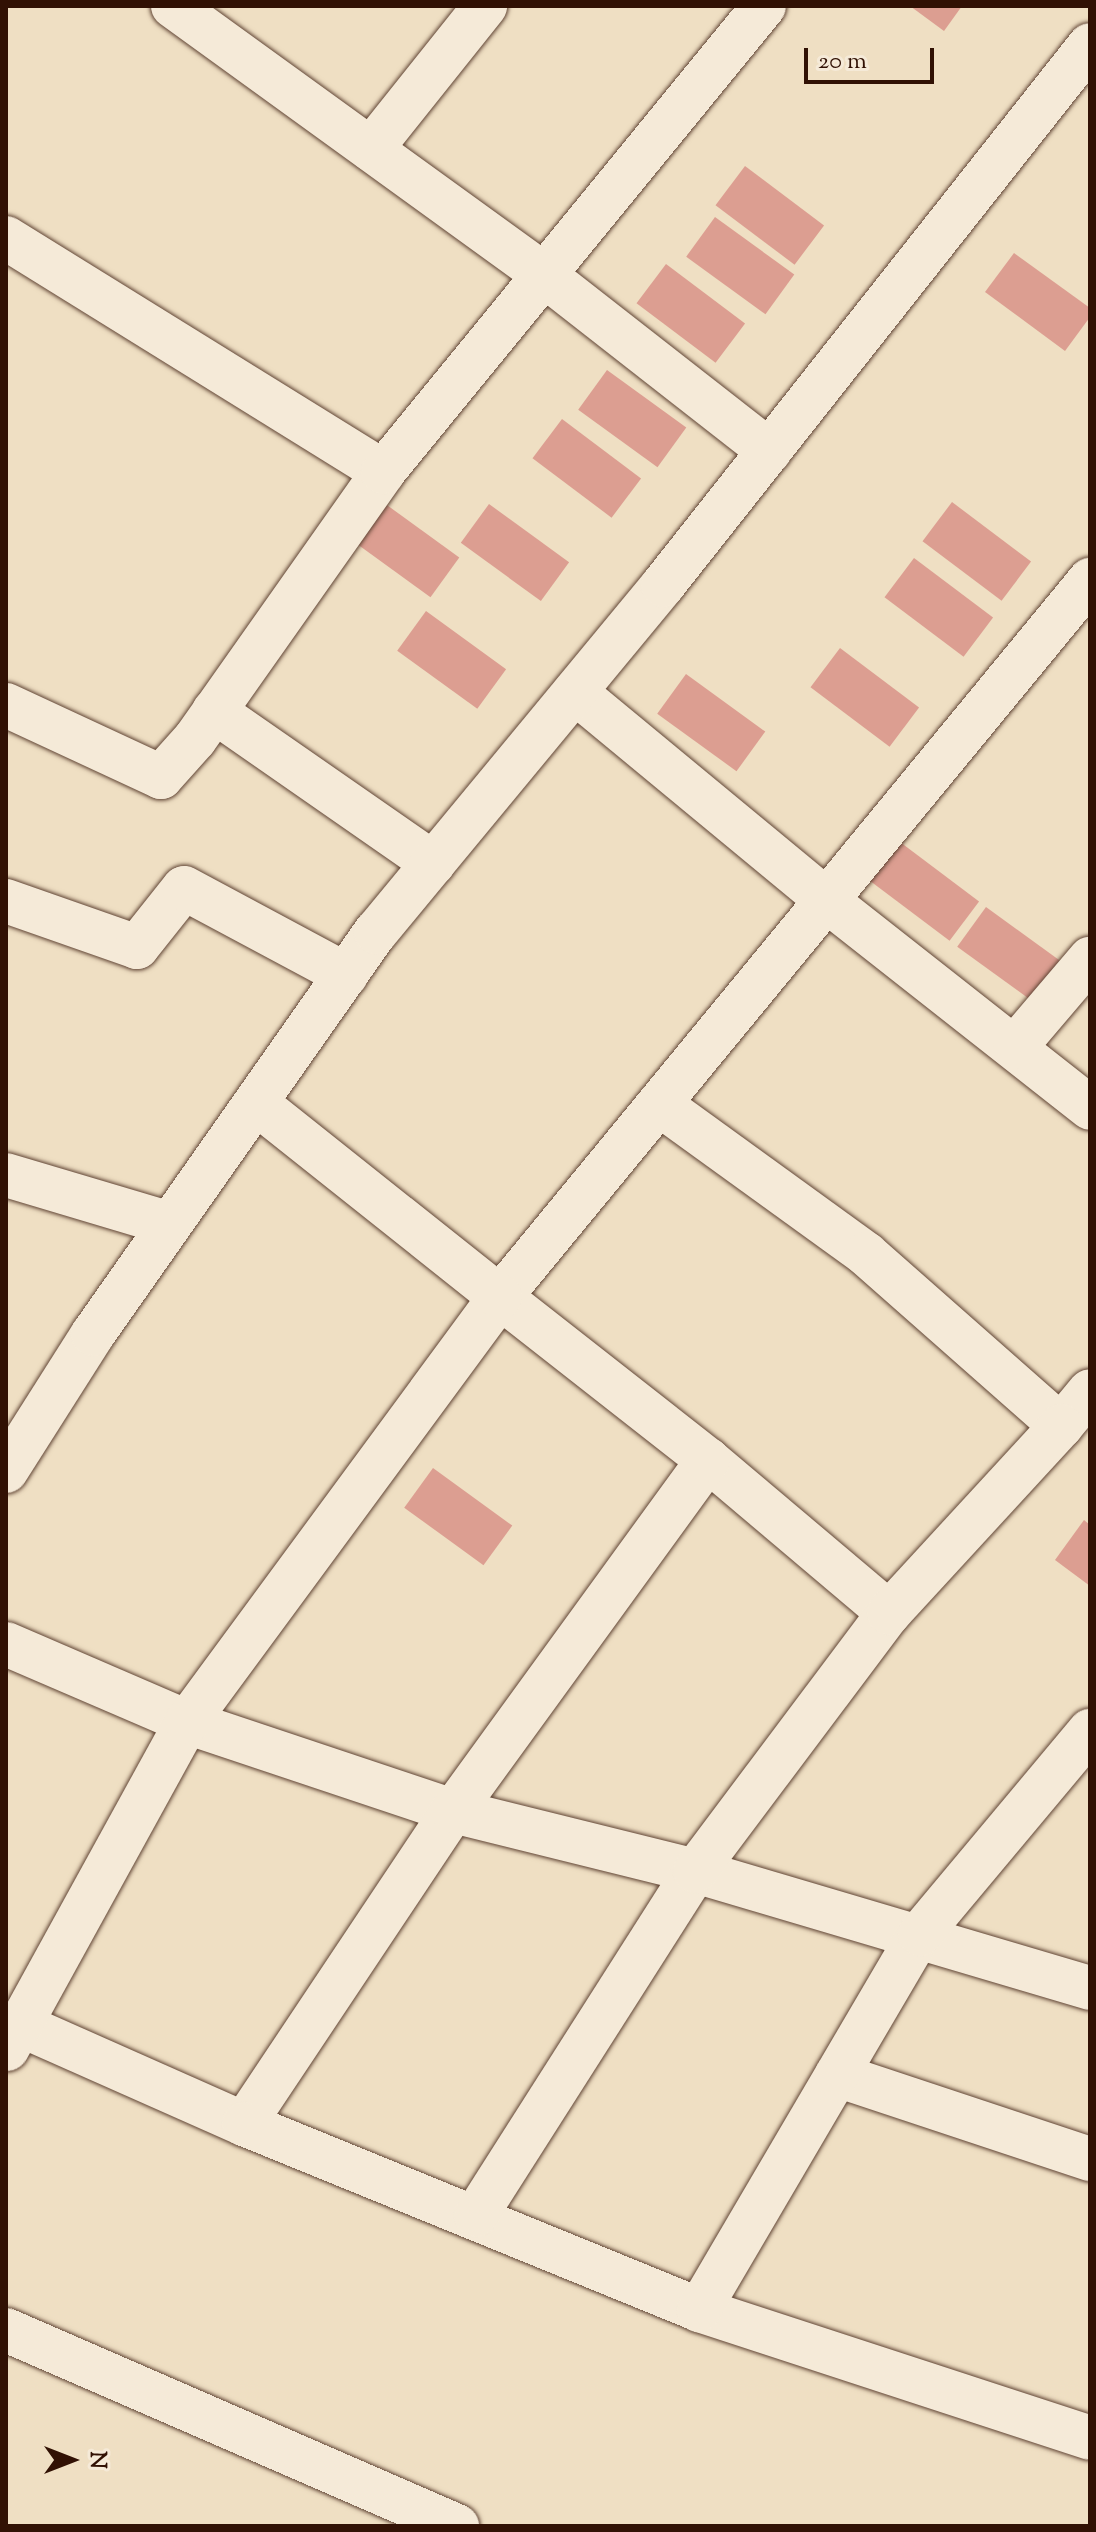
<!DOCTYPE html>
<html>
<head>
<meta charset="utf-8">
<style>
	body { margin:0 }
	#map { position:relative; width:1096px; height:2532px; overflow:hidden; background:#efdfc3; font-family:"Sorts Mill Goudy",serif }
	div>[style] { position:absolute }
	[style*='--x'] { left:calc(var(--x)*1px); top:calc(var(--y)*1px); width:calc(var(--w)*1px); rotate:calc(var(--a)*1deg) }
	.building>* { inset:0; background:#dc9e91; transform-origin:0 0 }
	.roads { filter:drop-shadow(0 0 2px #604434) drop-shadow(0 0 2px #604434) }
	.minor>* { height:44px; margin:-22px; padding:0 22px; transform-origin:22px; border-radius:22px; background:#f5ead8 }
	.tertiary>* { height:44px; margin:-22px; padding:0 22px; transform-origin:22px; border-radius:22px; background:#f5ead8 }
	span { translate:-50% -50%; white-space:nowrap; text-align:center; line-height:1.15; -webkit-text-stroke:8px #f5ead8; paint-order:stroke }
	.frame { position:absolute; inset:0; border:8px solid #311104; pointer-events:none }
	.north { position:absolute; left:32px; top:2420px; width:80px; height:80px; -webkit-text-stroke:6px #f5ead8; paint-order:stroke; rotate:90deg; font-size:22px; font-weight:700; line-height:32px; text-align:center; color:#311104 }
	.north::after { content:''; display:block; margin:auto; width:28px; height:36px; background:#311104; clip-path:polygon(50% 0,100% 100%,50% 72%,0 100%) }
	.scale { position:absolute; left:804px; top:48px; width:130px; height:36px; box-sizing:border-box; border:4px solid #311104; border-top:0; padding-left:10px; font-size:24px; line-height:28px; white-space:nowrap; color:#311104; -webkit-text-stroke:6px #f5ead8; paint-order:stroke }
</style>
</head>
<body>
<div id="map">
	<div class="building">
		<i style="clip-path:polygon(910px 6px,962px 6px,944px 31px)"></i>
		<i style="left:745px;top:166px;width:99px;height:49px;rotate:37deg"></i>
		<i style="left:715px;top:217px;width:98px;height:49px;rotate:36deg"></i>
		<i style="clip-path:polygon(1014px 253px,1090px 308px,1090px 317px,1065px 351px,985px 292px)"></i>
		<i style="left:666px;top:264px;width:99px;height:49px;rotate:37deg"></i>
		<i style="left:607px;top:370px;width:98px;height:49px;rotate:36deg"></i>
		<i style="left:562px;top:419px;width:99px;height:49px;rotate:37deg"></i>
		<i style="left:380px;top:500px;width:98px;height:49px;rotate:36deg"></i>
		<i style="left:952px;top:502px;width:99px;height:49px;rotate:37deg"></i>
		<i style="left:489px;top:504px;width:99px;height:48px;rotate:36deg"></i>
		<i style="left:914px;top:558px;width:99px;height:49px;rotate:37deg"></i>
		<i style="left:426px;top:611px;width:99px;height:49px;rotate:36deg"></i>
		<i style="left:840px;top:648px;width:99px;height:49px;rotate:37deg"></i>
		<i style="left:686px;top:674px;width:98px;height:49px;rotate:36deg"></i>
		<i style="left:900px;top:842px;width:99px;height:49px;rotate:37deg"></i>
		<i style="left:986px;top:907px;width:98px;height:49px;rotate:36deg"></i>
		<i style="left:433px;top:1468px;width:98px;height:49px;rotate:36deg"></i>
		<i style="clip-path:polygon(1084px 1520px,1090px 1525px,1090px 1586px,1055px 1560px)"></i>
	</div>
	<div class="roads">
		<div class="minor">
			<i style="--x:173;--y:6;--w:458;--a:35.9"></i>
			<i style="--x:544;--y:275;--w:286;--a:38"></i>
			<i style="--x:371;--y:149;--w:183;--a:-51.4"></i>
			<i style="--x:6;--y:238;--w:444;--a:31.8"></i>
			<i style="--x:575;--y:692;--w:326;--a:39.6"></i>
			<i style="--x:826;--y:900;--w:336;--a:38.2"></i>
			<i style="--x:6;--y:705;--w:171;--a:24.9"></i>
			<i style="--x:161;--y:777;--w:51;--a:-48.2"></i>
			<i style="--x:195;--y:739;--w:327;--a:-54.8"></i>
			<i style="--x:383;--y:472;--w:602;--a:-50.73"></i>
			<i style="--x:214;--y:711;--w:267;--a:34.8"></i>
			<i style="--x:6;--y:901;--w:139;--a:19.3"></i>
			<i style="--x:137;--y:947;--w:75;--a:-51.5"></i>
			<i style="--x:184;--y:888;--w:184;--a:28.2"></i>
			<i style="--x:1015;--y:1047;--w:116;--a:-49.6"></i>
			<i style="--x:659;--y:1104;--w:256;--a:35.9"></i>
			<i style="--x:866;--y:1254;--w:260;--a:41.4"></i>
			<i style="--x:1061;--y:1426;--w:45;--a:-50.4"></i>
			<i style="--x:6;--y:1175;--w:171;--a:16.6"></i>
			<i style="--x:708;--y:1460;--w:237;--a:40.2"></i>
			<i style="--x:6;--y:1644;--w:197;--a:23.3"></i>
			<i style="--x:187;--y:1722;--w:280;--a:18.5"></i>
			<i style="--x:453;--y:1811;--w:249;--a:13.9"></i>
			<i style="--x:695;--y:1871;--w:412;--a:16.5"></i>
			<i style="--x:21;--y:2025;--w:244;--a:23.9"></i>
			<i style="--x:244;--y:2124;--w:376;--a:-56.3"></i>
			<i style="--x:453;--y:1811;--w:434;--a:-54"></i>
			<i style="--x:708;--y:1460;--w:264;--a:-141.9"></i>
			<i style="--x:500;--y:1297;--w:929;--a:-50.55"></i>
			<i style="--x:7;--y:2049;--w:373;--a:-61.2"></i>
			<i style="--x:187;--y:1722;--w:528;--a:-53.63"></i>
			<i style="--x:500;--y:1297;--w:312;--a:-141.5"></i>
			<i style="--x:837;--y:2075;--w:267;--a:18.4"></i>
			<i style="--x:244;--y:2124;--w:492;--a:22.2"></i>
			<i style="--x:699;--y:2310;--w:411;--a:18.1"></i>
			<i style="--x:476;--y:2215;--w:408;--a:-57.5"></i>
			<i style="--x:695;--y:1871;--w:323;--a:-53.1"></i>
			<i style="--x:889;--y:1613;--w:254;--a:-47.4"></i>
			<i style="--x:699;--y:2310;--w:436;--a:-59.6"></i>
			<i style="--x:920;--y:1934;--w:265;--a:-50.1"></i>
			<i style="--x:6;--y:2330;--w:492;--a:23.5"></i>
		</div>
		<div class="tertiary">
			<i style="--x:6;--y:1471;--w:162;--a:-57.6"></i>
			<i style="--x:93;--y:1334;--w:492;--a:-54.9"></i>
			<i style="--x:376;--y:932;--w:450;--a:-50.4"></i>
			<i style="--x:663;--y:585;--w:688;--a:-51.67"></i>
		</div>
	</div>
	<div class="frame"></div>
	<div class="north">N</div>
	<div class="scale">20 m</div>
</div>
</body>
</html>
